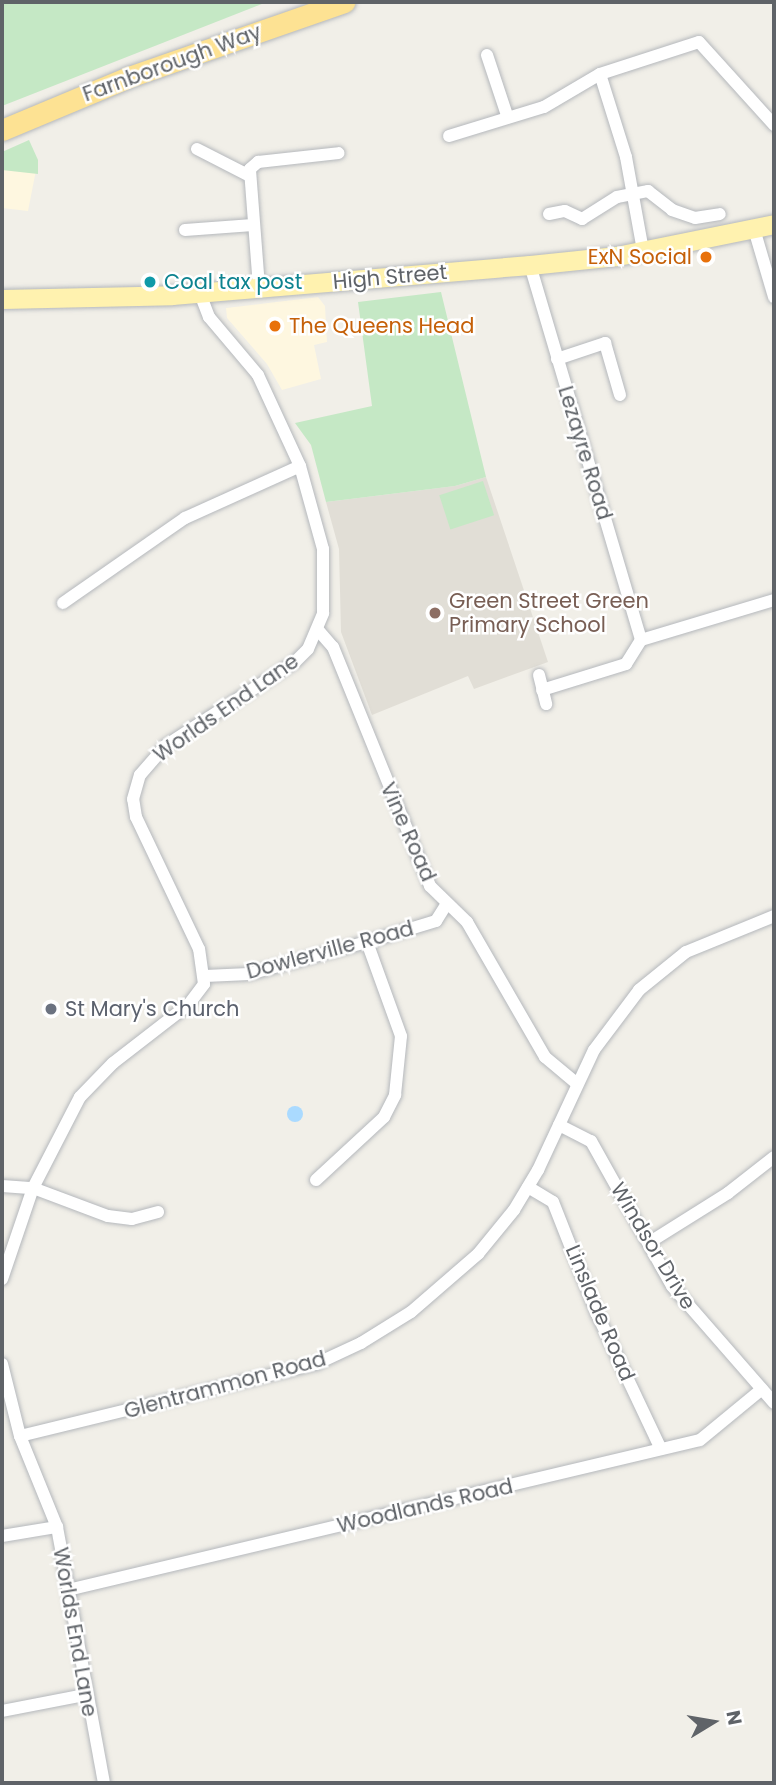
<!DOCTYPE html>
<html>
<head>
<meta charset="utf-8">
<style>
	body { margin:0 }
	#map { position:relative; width:776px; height:1785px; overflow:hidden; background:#f1efe8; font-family:Poppins,sans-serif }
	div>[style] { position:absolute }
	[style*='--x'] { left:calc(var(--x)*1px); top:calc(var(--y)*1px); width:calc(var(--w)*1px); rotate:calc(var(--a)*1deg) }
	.commercial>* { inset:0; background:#fef7e0 }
	.education>* { inset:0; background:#e1ded6 }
	.green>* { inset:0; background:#c5e8c5; transform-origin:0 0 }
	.water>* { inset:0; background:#aadaff }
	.round { border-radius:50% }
	.roads { filter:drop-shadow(0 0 2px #b5b8bc) drop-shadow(0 0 2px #b5b8bc) }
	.street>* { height:12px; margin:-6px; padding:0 6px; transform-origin:6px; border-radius:6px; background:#fff }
	.primary>* { height:19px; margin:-9.5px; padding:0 9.5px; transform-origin:9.5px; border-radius:9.5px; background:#fff2af }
	.highway>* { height:21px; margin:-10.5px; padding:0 10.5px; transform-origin:10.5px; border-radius:10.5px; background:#fde293 }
	.dots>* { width:19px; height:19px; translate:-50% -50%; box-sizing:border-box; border:4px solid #fff; border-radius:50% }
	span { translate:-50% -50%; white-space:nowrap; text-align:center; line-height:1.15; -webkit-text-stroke:5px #fff; paint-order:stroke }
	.street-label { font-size:21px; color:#5f6368 }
	.food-label { font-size:21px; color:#c56008 }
	.right { translate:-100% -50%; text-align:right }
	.left { translate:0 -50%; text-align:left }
	.culture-label { font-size:21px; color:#0d838f }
	.education-label { font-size:21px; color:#785e54 }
	.worship-label { font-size:21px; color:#5b616d }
	.frame { position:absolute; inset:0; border:4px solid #5f6368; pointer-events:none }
	.north { position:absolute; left:678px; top:1687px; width:70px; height:70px; -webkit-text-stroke:5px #fff; paint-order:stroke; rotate:79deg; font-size:19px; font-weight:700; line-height:28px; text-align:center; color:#5f6368 }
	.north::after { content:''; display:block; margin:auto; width:24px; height:32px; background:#5f6368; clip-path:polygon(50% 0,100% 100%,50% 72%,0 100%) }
</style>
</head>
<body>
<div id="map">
	<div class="commercial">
		<i style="clip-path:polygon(2px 159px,38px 160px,28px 211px,2px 208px)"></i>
		<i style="clip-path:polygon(318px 297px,325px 306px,327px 342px,314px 345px,321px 379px,282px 390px,267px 364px,227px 318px,226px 308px)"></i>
	</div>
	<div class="education">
		<i style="clip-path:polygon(486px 477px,548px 662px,474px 689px,468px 676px,372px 715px,341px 632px,339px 549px,326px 502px,455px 486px)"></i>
	</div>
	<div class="green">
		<i style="clip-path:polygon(2px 2px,267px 2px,2px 106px)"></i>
		<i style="clip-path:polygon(29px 140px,38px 160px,38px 174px,2px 170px,2px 152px)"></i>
		<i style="clip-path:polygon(441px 292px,486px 477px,455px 486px,326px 502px,311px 445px,295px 423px,372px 406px,358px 302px)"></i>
		<i style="left:483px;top:481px;width:36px;height:46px;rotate:72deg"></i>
	</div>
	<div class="water">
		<i class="round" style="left:287px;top:1106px;width:16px;height:16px"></i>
	</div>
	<div class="roads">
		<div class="street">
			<i style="--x:487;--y:55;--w:63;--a:71.6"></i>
			<i style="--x:600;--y:74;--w:87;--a:72.6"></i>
			<i style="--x:626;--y:157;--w:96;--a:79.7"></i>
			<i style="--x:449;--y:136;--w:99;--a:-17"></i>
			<i style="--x:544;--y:107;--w:65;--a:-30.5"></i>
			<i style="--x:600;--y:74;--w:104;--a:-17.9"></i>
			<i style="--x:699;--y:42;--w:112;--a:47.9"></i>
			<i style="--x:197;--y:149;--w:59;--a:27"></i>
			<i style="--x:549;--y:214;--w:16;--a:-11"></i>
			<i style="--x:565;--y:211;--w:19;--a:25"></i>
			<i style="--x:582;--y:219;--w:41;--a:-32.2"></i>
			<i style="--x:617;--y:197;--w:32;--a:-11"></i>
			<i style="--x:648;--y:191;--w:31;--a:38"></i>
			<i style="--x:672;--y:210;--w:24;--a:19"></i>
			<i style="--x:695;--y:218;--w:25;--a:-9"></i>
			<i style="--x:754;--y:229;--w:71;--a:73.6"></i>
			<i style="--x:185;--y:230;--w:68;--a:-4.2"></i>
			<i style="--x:530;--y:265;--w:391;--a:73.5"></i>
			<i style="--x:259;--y:287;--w:118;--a:-94.4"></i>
			<i style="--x:250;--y:169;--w:11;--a:-41"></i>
			<i style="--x:258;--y:162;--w:81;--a:-6.3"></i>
			<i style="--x:557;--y:359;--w:51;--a:-18.4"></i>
			<i style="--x:605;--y:343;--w:54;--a:73.9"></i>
			<i style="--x:63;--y:603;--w:149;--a:-34.9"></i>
			<i style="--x:185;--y:518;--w:126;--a:-24.3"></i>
			<i style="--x:318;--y:630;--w:23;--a:49"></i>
			<i style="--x:333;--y:647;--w:258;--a:67.9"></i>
			<i style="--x:430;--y:886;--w:52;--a:44.2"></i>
			<i style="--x:467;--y:922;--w:156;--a:60"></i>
			<i style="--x:545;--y:1057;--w:40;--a:40"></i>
			<i style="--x:539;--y:675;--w:30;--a:76"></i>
			<i style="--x:542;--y:690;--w:88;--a:-17.2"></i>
			<i style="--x:626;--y:664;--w:28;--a:-58"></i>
			<i style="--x:641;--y:640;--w:139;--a:-16.7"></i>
			<i style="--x:205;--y:976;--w:44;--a:-2.6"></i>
			<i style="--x:249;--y:974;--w:122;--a:-15.2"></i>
			<i style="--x:367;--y:942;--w:72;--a:-16.9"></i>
			<i style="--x:436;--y:921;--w:19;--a:-58"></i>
			<i style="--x:559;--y:1125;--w:36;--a:27"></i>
			<i style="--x:591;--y:1141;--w:166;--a:60.8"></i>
			<i style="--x:672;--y:1286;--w:155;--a:48.9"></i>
			<i style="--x:316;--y:1180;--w:93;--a:-42.8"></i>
			<i style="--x:384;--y:1117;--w:25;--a:-63"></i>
			<i style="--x:395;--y:1095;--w:59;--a:-84.2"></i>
			<i style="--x:401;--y:1036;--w:100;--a:-109.9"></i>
			<i style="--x:2;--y:1186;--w:31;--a:4"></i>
			<i style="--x:33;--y:1188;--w:80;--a:20.5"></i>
			<i style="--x:108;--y:1216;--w:24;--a:7"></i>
			<i style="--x:132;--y:1219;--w:27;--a:-15"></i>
			<i style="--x:528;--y:1187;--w:29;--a:31"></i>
			<i style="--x:553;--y:1202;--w:123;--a:68.5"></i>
			<i style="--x:598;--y:1316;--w:147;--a:64.7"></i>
			<i style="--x:650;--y:1242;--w:92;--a:-32.1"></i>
			<i style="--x:728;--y:1193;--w:58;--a:-38"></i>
			<i style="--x:2;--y:1279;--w:96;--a:-71.2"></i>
			<i style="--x:33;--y:1188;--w:102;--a:-62.7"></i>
			<i style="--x:80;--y:1097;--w:47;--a:-45.9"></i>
			<i style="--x:113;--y:1063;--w:96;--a:-37.8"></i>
			<i style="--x:189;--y:1004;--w:25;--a:-53"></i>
			<i style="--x:204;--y:984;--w:35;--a:-98"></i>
			<i style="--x:199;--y:949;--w:146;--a:-115.5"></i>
			<i style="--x:136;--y:817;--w:18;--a:-99"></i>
			<i style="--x:133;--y:799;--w:25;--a:-74"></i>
			<i style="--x:140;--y:775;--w:38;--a:-49"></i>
			<i style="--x:165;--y:746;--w:155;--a:-32.9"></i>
			<i style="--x:295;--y:662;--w:18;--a:-45"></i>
			<i style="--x:308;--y:649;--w:39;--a:-67"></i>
			<i style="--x:323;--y:613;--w:64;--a:-90"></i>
			<i style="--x:323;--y:549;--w:86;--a:-105.5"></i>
			<i style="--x:300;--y:466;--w:100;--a:-114.8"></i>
			<i style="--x:258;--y:375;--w:76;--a:-130.2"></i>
			<i style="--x:209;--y:317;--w:26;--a:-111"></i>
			<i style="--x:2;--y:1364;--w:74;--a:76"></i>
			<i style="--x:20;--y:1436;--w:98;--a:67.9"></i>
			<i style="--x:57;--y:1527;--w:260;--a:79.6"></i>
			<i style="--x:20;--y:1436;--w:305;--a:-13.7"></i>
			<i style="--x:316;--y:1364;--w:50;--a:-25"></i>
			<i style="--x:361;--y:1343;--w:59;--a:-31.8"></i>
			<i style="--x:411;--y:1312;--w:89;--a:-40.9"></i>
			<i style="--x:478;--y:1254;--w:57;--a:-50.7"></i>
			<i style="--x:514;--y:1210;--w:47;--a:-59"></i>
			<i style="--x:538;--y:1170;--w:132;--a:-65"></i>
			<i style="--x:594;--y:1050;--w:75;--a:-53.1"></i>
			<i style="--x:639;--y:990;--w:60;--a:-39"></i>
			<i style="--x:686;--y:952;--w:95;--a:-22.2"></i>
			<i style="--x:2;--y:1536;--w:56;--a:-9.3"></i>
			<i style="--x:72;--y:1589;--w:645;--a:-13.35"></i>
			<i style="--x:700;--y:1440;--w:80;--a:-39.4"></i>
			<i style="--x:2;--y:1711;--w:84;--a:-11"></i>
		</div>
		<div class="primary">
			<i style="--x:2;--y:299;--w:170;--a:-1.3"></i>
			<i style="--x:172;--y:295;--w:359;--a:-4.8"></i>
			<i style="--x:530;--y:265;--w:87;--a:-5.9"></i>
			<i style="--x:617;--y:256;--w:160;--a:-11.5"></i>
		</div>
		<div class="highway">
			<i style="--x:2;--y:130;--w:138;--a:-22.7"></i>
			<i style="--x:129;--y:77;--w:228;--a:-19.2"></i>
		</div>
	</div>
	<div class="dots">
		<i style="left:706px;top:257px;background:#e8710a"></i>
		<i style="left:150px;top:282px;background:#0f9aa8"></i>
		<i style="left:275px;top:326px;background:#e8710a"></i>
		<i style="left:435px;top:613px;background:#8d6e63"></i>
		<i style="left:51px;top:1009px;background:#6b7280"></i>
	</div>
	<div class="street-label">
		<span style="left:172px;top:63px;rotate:-20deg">Farnborough Way</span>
		<span style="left:390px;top:277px;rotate:-5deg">High Street</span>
		<span style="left:585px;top:453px;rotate:73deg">Lezayre Road</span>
		<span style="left:226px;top:708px;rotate:-35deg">Worlds End Lane</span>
		<span style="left:408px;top:832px;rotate:66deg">Vine Road</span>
		<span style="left:330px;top:950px;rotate:-15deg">Dowlerville Road</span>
		<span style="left:653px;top:1246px;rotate:59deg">Windsor Drive</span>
		<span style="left:600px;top:1313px;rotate:67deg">Linslade Road</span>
		<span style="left:225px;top:1385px;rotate:-15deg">Glentrammon Road</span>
		<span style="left:425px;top:1506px;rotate:-13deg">Woodlands Road</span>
		<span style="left:75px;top:1632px;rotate:80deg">Worlds End Lane</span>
	</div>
	<div class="food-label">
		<span class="right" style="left:692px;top:257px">ExN Social</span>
		<span class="left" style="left:289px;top:326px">The Queens Head</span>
	</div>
	<div class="culture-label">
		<span class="left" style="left:164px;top:282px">Coal tax post</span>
	</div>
	<div class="education-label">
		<span class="left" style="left:449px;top:613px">Green Street Green<br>Primary School</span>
	</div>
	<div class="worship-label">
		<span class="left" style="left:65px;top:1009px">St Mary's Church</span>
	</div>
	<div class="frame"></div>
	<div class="north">N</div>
</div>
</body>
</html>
